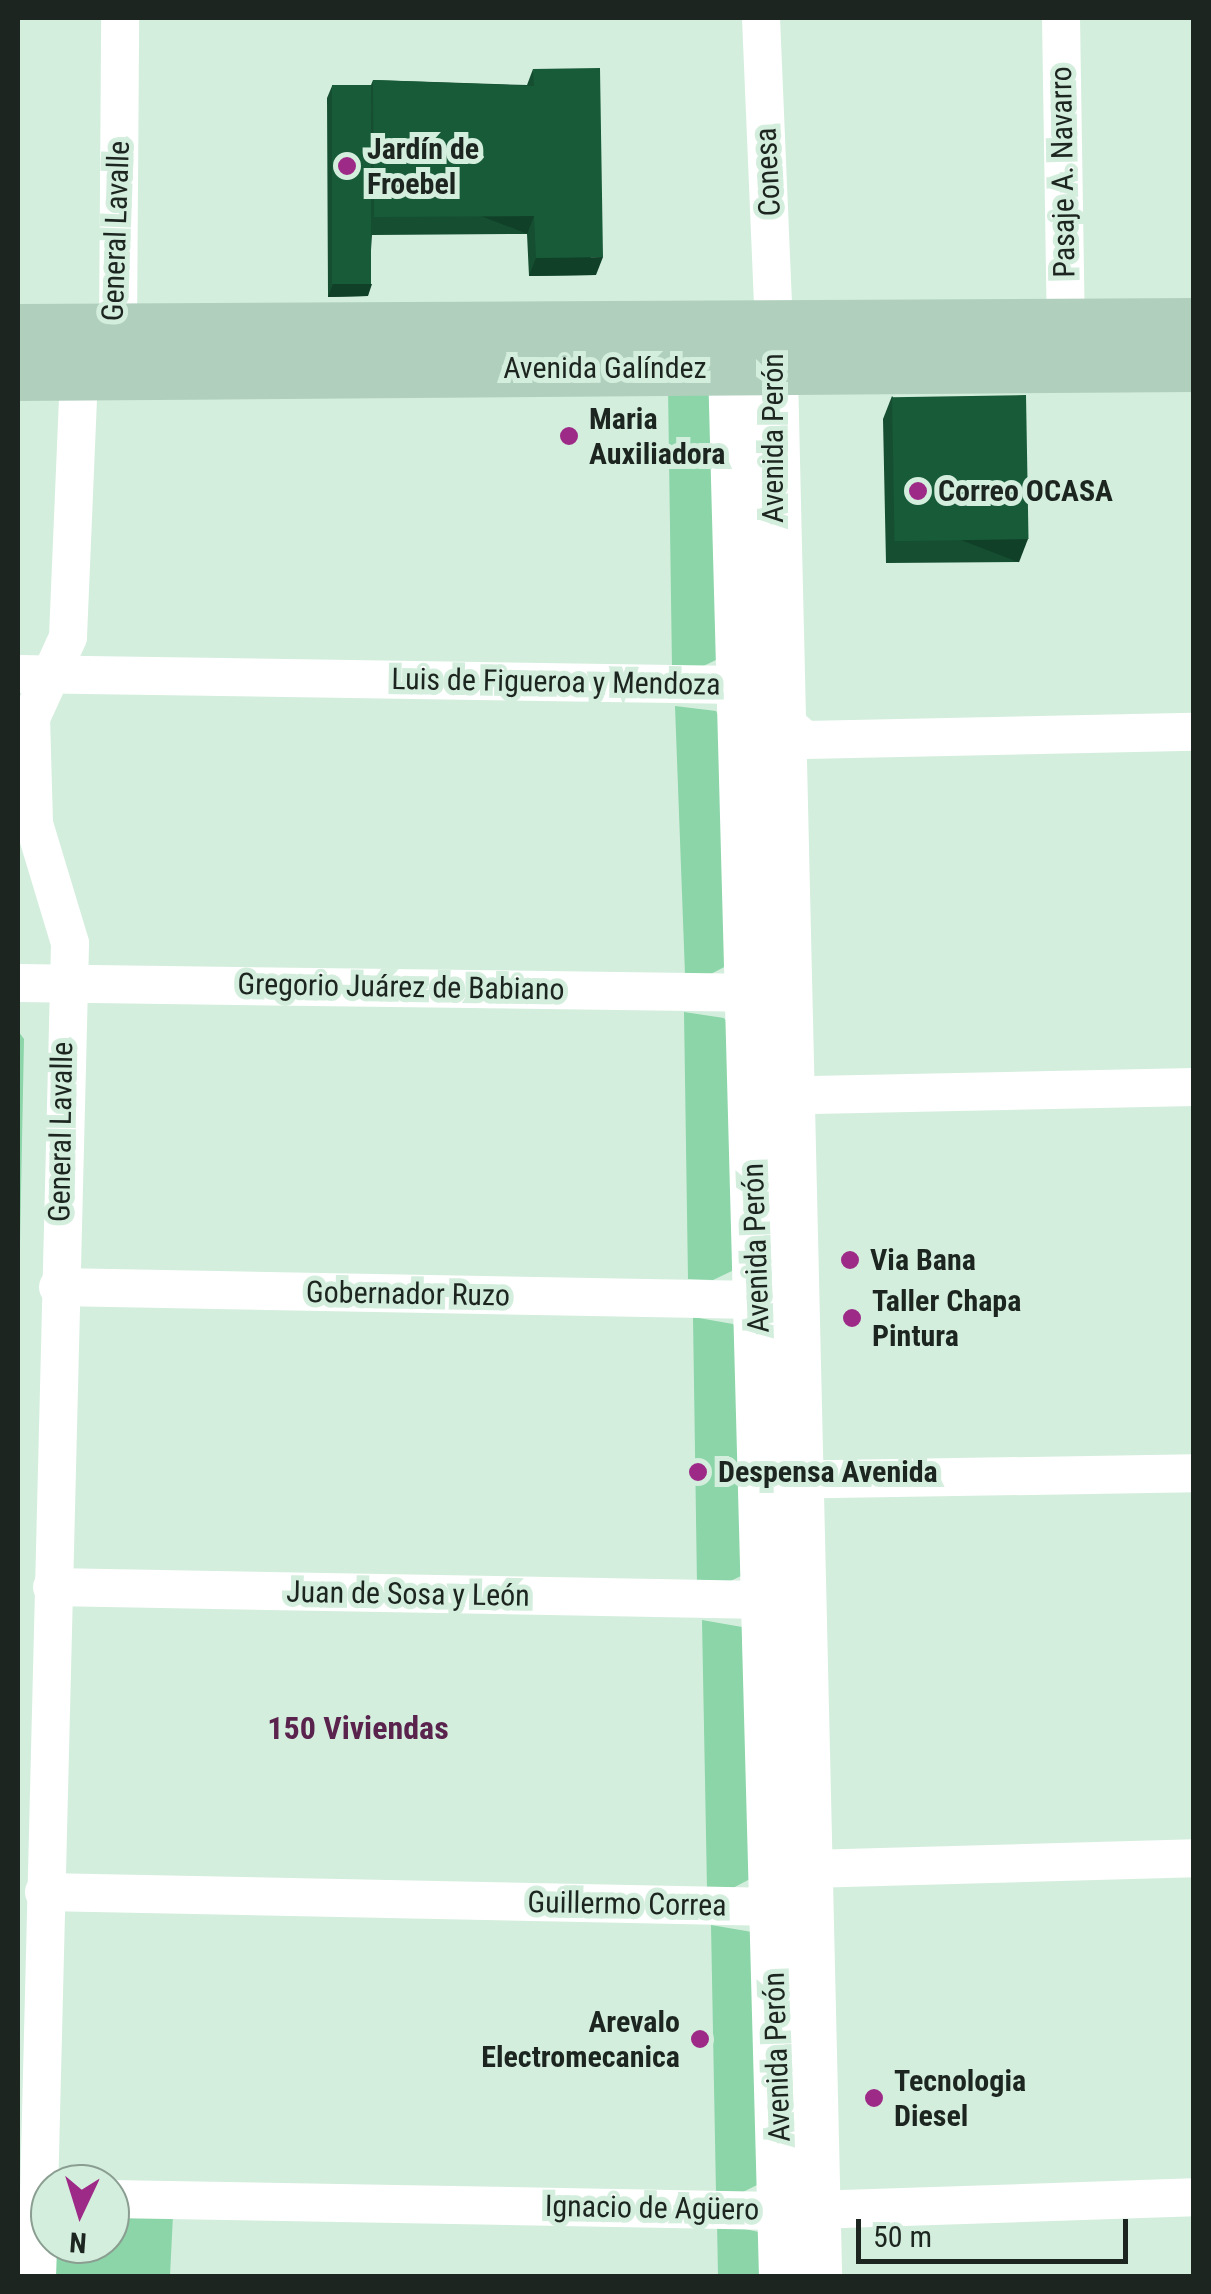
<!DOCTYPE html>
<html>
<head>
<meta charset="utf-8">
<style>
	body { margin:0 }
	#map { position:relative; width:1211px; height:2294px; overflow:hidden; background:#d4eedd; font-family:"Roboto Condensed",sans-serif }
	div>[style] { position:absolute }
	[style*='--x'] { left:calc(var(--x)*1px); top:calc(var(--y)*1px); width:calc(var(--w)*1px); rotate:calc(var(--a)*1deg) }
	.green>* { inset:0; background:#8bd5a8 }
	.minor>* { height:38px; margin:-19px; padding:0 19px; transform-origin:19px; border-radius:19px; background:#fff }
	.tertiary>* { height:48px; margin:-24px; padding:0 24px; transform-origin:24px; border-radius:24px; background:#fff }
	.secondary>* { height:55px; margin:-27.5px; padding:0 27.5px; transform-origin:27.5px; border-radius:27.5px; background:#b0cfbd }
	.wall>* { inset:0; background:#154e31 }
	.shaded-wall>* { inset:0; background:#114028; transform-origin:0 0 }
	.building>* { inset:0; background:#185b39; transform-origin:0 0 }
	.dots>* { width:28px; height:28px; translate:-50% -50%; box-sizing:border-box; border:5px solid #d4eedd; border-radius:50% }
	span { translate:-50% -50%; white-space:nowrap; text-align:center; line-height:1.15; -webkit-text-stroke:10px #d4eedd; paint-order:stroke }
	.poi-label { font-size:30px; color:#1c251f; font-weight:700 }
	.left { translate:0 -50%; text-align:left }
	.right { translate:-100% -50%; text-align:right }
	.street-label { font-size:30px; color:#1c251f }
	.neighbourhood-label { font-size:32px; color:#5a234e; font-weight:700 }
	.frame { position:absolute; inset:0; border:20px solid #1c251f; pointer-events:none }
	.north { position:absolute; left:30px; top:2164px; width:100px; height:100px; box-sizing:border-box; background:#d4eedd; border:2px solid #8a9e91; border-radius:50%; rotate:184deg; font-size:28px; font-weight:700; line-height:40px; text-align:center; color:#1c251f }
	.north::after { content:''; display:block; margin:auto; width:35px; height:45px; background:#9d2a87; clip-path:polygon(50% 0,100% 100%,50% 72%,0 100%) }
	.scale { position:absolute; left:856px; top:2219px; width:272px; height:45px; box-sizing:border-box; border:5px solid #1c251f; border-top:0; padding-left:12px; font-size:30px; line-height:35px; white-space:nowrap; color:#1c251f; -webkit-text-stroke:8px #d4eedd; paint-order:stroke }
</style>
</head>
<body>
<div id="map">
	<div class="green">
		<i style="clip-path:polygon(668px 386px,711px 393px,725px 640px,716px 660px,697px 669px,672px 668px)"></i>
		<i style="clip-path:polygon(675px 706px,716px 711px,724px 725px,728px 965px,709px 975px,685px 974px)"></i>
		<i style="clip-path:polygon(684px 1012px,724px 1018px,733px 1031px,740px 1251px,732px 1271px,713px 1280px,688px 1279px)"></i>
		<i style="clip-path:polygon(18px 1031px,24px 1039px,18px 1347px)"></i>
		<i style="clip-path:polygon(693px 1317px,733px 1324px,742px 1337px,741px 1576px,722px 1585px,697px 1584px)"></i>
		<i style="clip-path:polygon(702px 1620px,742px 1627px,750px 1879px,731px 1889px,707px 1888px)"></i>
		<i style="clip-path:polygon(711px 1925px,752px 1932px,759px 2184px,741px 2193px,716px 2193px)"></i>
		<i style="clip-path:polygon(110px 2214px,173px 2215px,170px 2276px,56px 2276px,57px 2244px,110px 2244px)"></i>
		<i style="clip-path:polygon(717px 2223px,759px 2232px,768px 2276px,718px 2276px)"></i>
	</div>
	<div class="minor">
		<i style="--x:761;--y:18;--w:309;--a:87.6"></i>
		<i style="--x:1061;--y:18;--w:308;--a:89.1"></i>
		<i style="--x:18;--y:674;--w:723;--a:0.87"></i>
		<i style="--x:741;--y:685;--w:84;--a:40.7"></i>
		<i style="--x:805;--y:740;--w:389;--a:-1.2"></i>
		<i style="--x:18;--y:983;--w:755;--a:0.76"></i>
		<i style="--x:764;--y:1096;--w:430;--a:-1.2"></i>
		<i style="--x:58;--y:1287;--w:699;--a:1.07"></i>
		<i style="--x:771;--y:1480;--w:423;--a:-0.9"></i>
		<i style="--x:52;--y:1587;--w:713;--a:1.04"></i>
		<i style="--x:44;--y:1892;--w:729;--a:1.18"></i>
		<i style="--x:773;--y:1907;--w:52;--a:-47.4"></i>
		<i style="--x:808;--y:1869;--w:386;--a:-1.6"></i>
		<i style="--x:110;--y:2199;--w:671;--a:1.02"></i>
		<i style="--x:781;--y:2211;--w:413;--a:-1.9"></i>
		<i style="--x:37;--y:2276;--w:1333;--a:-88.58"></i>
		<i style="--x:70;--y:943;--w:124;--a:-106.8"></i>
		<i style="--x:34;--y:824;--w:106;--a:-91.6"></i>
		<i style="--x:31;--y:718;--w:89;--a:-65.4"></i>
		<i style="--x:68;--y:637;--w:265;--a:-87.6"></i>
		<i style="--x:79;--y:372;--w:57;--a:-47.1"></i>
		<i style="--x:118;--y:330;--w:312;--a:-89.6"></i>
	</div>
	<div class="tertiary">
		<i style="--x:773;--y:331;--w:1946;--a:88.67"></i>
		<i style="--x:757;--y:343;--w:35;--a:136"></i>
		<i style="--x:732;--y:367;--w:1910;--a:88.47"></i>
	</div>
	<div class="secondary">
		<i style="--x:18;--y:331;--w:1176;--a:-0.29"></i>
		<i style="--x:18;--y:373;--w:1176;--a:-0.44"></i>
	</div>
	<div class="wall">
		<i style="clip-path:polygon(533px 69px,596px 275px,529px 276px,527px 234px,372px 235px,368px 296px,328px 297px,327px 98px,332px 86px,371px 85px,373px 80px,527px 85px)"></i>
		<i style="clip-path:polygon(892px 396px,1019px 562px,886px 563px,883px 419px)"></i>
	</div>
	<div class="shaded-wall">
		<i style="left:534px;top:216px;width:19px;height:160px;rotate:111deg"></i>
		<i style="clip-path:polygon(603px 257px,596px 275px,529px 276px,536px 258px)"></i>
		<i style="clip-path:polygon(333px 284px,372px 284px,368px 296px,328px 297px)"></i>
		<i style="left:1028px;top:539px;width:25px;height:134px;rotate:111deg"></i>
	</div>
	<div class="building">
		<i style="clip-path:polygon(600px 68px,603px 257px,536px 258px,534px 216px,374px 217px,373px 80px,534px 86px,533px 69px)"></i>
		<i style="left:371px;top:85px;width:199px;height:39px;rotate:90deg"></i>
		<i style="left:1026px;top:395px;width:144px;height:134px;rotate:89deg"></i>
	</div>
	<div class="dots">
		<i style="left:347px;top:166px;background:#9d2a87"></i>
		<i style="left:569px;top:436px;background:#9d2a87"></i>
		<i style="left:918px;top:491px;background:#9d2a87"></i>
		<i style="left:850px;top:1260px;background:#9d2a87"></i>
		<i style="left:852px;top:1318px;background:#9d2a87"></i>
		<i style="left:698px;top:1472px;background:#9d2a87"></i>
		<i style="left:700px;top:2039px;background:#9d2a87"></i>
		<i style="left:874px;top:2098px;background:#9d2a87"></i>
	</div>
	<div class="poi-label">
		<span class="left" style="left:367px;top:166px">Jardín de<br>Froebel</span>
		<span class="left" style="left:589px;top:436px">Maria<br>Auxiliadora</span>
		<span class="left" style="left:938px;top:491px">Correo OCASA</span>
		<span class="left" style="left:870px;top:1260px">Via Bana</span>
		<span class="left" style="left:872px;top:1318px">Taller Chapa<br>Pintura</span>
		<span class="left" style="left:718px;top:1472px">Despensa Avenida</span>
		<span class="right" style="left:680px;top:2039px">Arevalo<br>Electromecanica</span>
		<span class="left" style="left:894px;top:2098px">Tecnologia<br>Diesel</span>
	</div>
	<div class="street-label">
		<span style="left:768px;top:172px;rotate:-93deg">Conesa</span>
		<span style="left:1063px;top:172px;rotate:-91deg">Pasaje A. Navarro</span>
		<span style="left:116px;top:231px;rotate:-88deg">General Lavalle</span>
		<span style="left:605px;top:368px">Avenida Galíndez</span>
		<span style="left:773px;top:438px;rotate:-90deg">Avenida Perón</span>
		<span style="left:556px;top:682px;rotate:1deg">Luis de Figueroa y Mendoza</span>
		<span style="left:401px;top:987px;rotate:1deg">Gregorio Juárez de Babiano</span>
		<span style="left:61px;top:1132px;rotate:-89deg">General Lavalle</span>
		<span style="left:756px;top:1248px;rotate:-92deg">Avenida Perón</span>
		<span style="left:408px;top:1294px;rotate:1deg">Gobernador Ruzo</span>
		<span style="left:408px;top:1594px;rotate:1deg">Juan de Sosa y León</span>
		<span style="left:627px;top:1904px;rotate:1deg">Guillermo Correa</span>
		<span style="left:777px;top:2057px;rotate:-92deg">Avenida Perón</span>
		<span style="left:652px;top:2208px;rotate:1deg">Ignacio de Agüero</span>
	</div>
	<div class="neighbourhood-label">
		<span style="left:358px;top:1728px">150 Viviendas</span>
	</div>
	<div class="frame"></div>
	<div class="north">N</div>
	<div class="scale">50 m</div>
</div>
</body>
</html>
